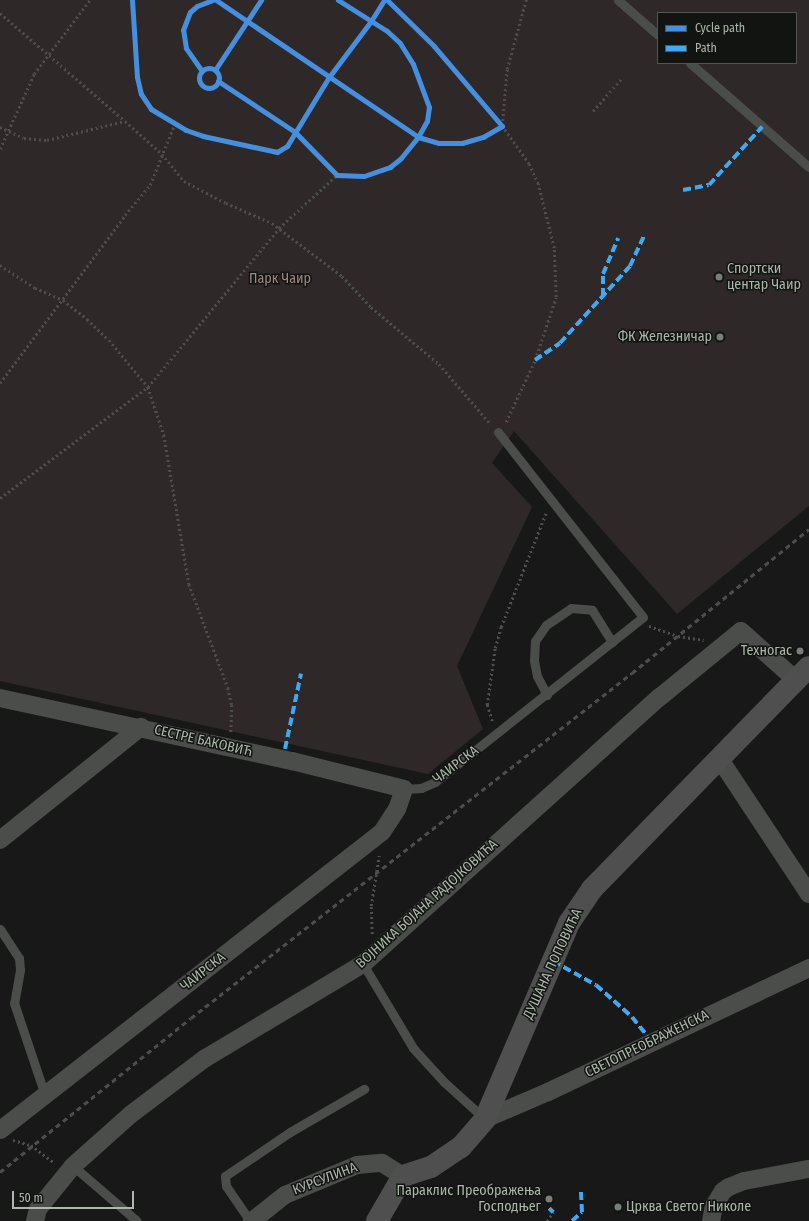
<!DOCTYPE html>
<html>
<head>
<meta charset="utf-8">
<style>
	body { margin:0 }
	#map { position:relative; width:809px; height:1221px; overflow:hidden; background:#181818; font-family:"Fira Sans Condensed",sans-serif }
	div>[style] { position:absolute }
	[style*='--x'] { left:calc(var(--x)*1px); top:calc(var(--y)*1px); width:calc(var(--w)*1px); rotate:calc(var(--a)*1deg) }
	.green>* { inset:0; background:#2e2928 }
	.path>* { height:2.5px; margin-top:-1.25px; transform-origin:0; background:repeating-linear-gradient(90deg,#4c4f4c 0 2px,transparent 0 5px) }
	.lane>* { height:9px; margin:-4.5px; padding:0 4.5px; transform-origin:4.5px; border-radius:4.5px; background:#4a4d4a }
	.street>* { height:18px; margin:-9px; padding:0 9px; transform-origin:9px; border-radius:9px; background:#4a4d4a }
	.secondary>* { height:22px; margin:-11px; padding:0 11px; transform-origin:11px; border-radius:11px; background:#4e4f4e }
	.rail>* { height:3px; margin-top:-1.5px; transform-origin:0; background:repeating-linear-gradient(90deg,#4d4e4c 0 5px,transparent 0 9px) }
	.quiet>* { height:4px; margin-top:-2px; transform-origin:0; background:repeating-linear-gradient(90deg,#3fa9f5 0 8px,transparent 0 12px) }
	.cycleway>* { height:5px; margin:-2.5px; padding:0 2.5px; transform-origin:2.5px; border-radius:2.5px; background:#468fdf }
	.cycleway>.ring { margin:-2.5px; padding:0; box-sizing:content-box; background:none; border:5px solid #468fdf; border-radius:50% }
	.dots>* { width:11px; height:11px; translate:-50% -50%; box-sizing:border-box; border:2px solid #121412; border-radius:50% }
	span { translate:-50% -50%; white-space:nowrap; text-align:center; line-height:1.15; -webkit-text-stroke:3px #121412; paint-order:stroke }
	.poi-label { font-size:14px; color:#adb7ab }
	.left { translate:0 -50%; text-align:left }
	.right { translate:-100% -50%; text-align:right }
	.park-label { font-size:14px; color:#a08884 }
	.street-label { font-size:14px; color:#adb7ab }
	.legend { position:absolute; left:657px; top:12px; width:140px; height:52px; box-sizing:border-box; background:#121412; border:1px solid #50554f; margin:0; padding:5px 7px; list-style:none; font-size:12px; color:#adb7ab }
	.legend li { display:flex; align-items:center; gap:8px; height:20px }
	.legend b { width:20px; border:1px solid #50554f }
	.scale { position:absolute; left:12px; top:1191px; width:122px; height:18px; box-sizing:border-box; border:2px solid #adb7ab; border-top:0; padding-left:5px; font-size:12px; line-height:14px; white-space:nowrap; color:#adb7ab; -webkit-text-stroke:3px #121412; paint-order:stroke }
</style>
</head>
<body>
<div id="map">
	<div class="green">
		<i style="clip-path:polygon(evenodd,0 0,809px 0,809px 506px,677px 614px,514px 431px,492px 463px,532px 507px,457px 666px,483px 729px,428px 774px,0 681px,0 0,658px 13px,796px 13px,796px 63px,658px 63px,658px 13px)"></i>
	</div>
	<div class="path">
		<i style="--x:0;--y:13;--w:165;--a:40.8"></i>
		<i style="--x:125;--y:121;--w:50;--a:41.7"></i>
		<i style="--x:162;--y:154;--w:35;--a:51"></i>
		<i style="--x:184;--y:181;--w:47;--a:27.6"></i>
		<i style="--x:226;--y:203;--w:50;--a:23.5"></i>
		<i style="--x:272;--y:223;--w:88;--a:37.1"></i>
		<i style="--x:342;--y:276;--w:42;--a:46.9"></i>
		<i style="--x:371;--y:307;--w:89;--a:40"></i>
		<i style="--x:439;--y:364;--w:78;--a:49.2"></i>
		<i style="--x:593;--y:111;--w:44;--a:-48.7"></i>
		<i style="--x:0;--y:127;--w:26;--a:25"></i>
		<i style="--x:24;--y:138;--w:23;--a:5"></i>
		<i style="--x:47;--y:140;--w:80;--a:-13.7"></i>
		<i style="--x:0;--y:149;--w:82;--a:-65.6"></i>
		<i style="--x:34;--y:74;--w:93;--a:-52.9"></i>
		<i style="--x:0;--y:265;--w:42;--a:33.3"></i>
		<i style="--x:35;--y:288;--w:30;--a:23"></i>
		<i style="--x:63;--y:300;--w:31;--a:38"></i>
		<i style="--x:87;--y:319;--w:30;--a:44"></i>
		<i style="--x:109;--y:340;--w:61;--a:50.3"></i>
		<i style="--x:148;--y:387;--w:51;--a:71.6"></i>
		<i style="--x:164;--y:435;--w:151;--a:80.5"></i>
		<i style="--x:189;--y:584;--w:111;--a:69.4"></i>
		<i style="--x:228;--y:688;--w:17;--a:77"></i>
		<i style="--x:232;--y:705;--w:27;--a:92"></i>
		<i style="--x:0;--y:383;--w:209;--a:-53.3"></i>
		<i style="--x:125;--y:215;--w:39;--a:-50"></i>
		<i style="--x:150;--y:185;--w:67;--a:-68"></i>
		<i style="--x:506;--y:422;--w:68;--a:-64.9"></i>
		<i style="--x:535;--y:360;--w:66;--a:-71.6"></i>
		<i style="--x:556;--y:297;--w:49;--a:-92.3"></i>
		<i style="--x:554;--y:248;--w:66;--a:-104"></i>
		<i style="--x:538;--y:184;--w:22;--a:-114"></i>
		<i style="--x:529;--y:164;--w:47;--a:-125.4"></i>
		<i style="--x:502;--y:126;--w:57;--a:-85"></i>
		<i style="--x:507;--y:69;--w:72;--a:-74.6"></i>
		<i style="--x:0;--y:498;--w:185;--a:-36.9"></i>
		<i style="--x:148;--y:387;--w:206;--a:-50.5"></i>
		<i style="--x:279;--y:228;--w:79;--a:-42.4"></i>
		<i style="--x:649;--y:626;--w:31;--a:19"></i>
		<i style="--x:678;--y:636;--w:26;--a:9"></i>
		<i style="--x:492;--y:721;--w:17;--a:-107"></i>
		<i style="--x:487;--y:705;--w:58;--a:-82"></i>
		<i style="--x:495;--y:648;--w:22;--a:-74"></i>
		<i style="--x:501;--y:627;--w:123;--a:-68.5"></i>
		<i style="--x:372;--y:934;--w:28;--a:-92"></i>
		<i style="--x:371;--y:906;--w:51;--a:-80.9"></i>
		<i style="--x:13;--y:1140;--w:19;--a:16"></i>
		<i style="--x:31;--y:1145;--w:30;--a:37"></i>
		<i style="--x:547;--y:1221;--w:11;--a:-56"></i>
	</div>
	<div class="lane">
		<i style="--x:618;--y:0;--w:53;--a:41.2"></i>
		<i style="--x:690;--y:63;--w:158;--a:41.2"></i>
		<i style="--x:547;--y:695;--w:21;--a:-118"></i>
		<i style="--x:537;--y:676;--w:16;--a:-101"></i>
		<i style="--x:534;--y:660;--w:19;--a:-87"></i>
		<i style="--x:535;--y:641;--w:19;--a:-55"></i>
		<i style="--x:546;--y:625;--w:30;--a:-34"></i>
		<i style="--x:571;--y:608;--w:21;--a:5"></i>
		<i style="--x:592;--y:610;--w:38;--a:58"></i>
		<i style="--x:404;--y:789;--w:17;--a:-3"></i>
		<i style="--x:421;--y:788;--w:15;--a:-23"></i>
		<i style="--x:435;--y:782;--w:265;--a:-38.4"></i>
		<i style="--x:643;--y:617;--w:235;--a:-128.1"></i>
		<i style="--x:0;--y:929;--w:35;--a:57"></i>
		<i style="--x:19;--y:958;--w:12;--a:85"></i>
		<i style="--x:20;--y:970;--w:34;--a:100"></i>
		<i style="--x:14;--y:1003;--w:97;--a:71.4"></i>
		<i style="--x:363;--y:964;--w:98;--a:59.2"></i>
		<i style="--x:413;--y:1048;--w:46;--a:47.6"></i>
		<i style="--x:444;--y:1082;--w:55;--a:42.1"></i>
		<i style="--x:73;--y:1166;--w:84;--a:40.7"></i>
		<i style="--x:250;--y:1221;--w:42;--a:-124.4"></i>
		<i style="--x:226;--y:1186;--w:10;--a:-96"></i>
		<i style="--x:225;--y:1176;--w:78;--a:-34.1"></i>
		<i style="--x:290;--y:1132;--w:86;--a:-30.2"></i>
	</div>
	<div class="street">
		<i style="--x:0;--y:698;--w:299;--a:12.2"></i>
		<i style="--x:292;--y:761;--w:115;--a:14"></i>
		<i style="--x:404;--y:789;--w:21;--a:109"></i>
		<i style="--x:397;--y:809;--w:27;--a:123"></i>
		<i style="--x:382;--y:832;--w:484;--a:142"></i>
		<i style="--x:719;--y:758;--w:163;--a:56.5"></i>
		<i style="--x:0;--y:840;--w:181;--a:-38.7"></i>
		<i style="--x:485;--y:1119;--w:69;--a:-23.2"></i>
		<i style="--x:548;--y:1092;--w:289;--a:-25.4"></i>
		<i style="--x:35;--y:1221;--w:12;--a:-76"></i>
		<i style="--x:38;--y:1209;--w:55;--a:-50.9"></i>
		<i style="--x:73;--y:1166;--w:76;--a:-41.8"></i>
		<i style="--x:130;--y:1115;--w:93;--a:-37.1"></i>
		<i style="--x:204;--y:1059;--w:185;--a:-30.9"></i>
		<i style="--x:363;--y:964;--w:399;--a:-42"></i>
		<i style="--x:660;--y:697;--w:104;--a:-39.2"></i>
		<i style="--x:741;--y:631;--w:74;--a:41.7"></i>
		<i style="--x:252;--y:1221;--w:42;--a:-38.2"></i>
		<i style="--x:285;--y:1195;--w:78;--a:-22.6"></i>
		<i style="--x:357;--y:1165;--w:25;--a:-5"></i>
		<i style="--x:382;--y:1163;--w:25;--a:32"></i>
		<i style="--x:711;--y:1221;--w:15;--a:-79"></i>
		<i style="--x:714;--y:1206;--w:17;--a:-59"></i>
		<i style="--x:723;--y:1191;--w:7;--a:-34"></i>
		<i style="--x:729;--y:1187;--w:16;--a:-22"></i>
		<i style="--x:744;--y:1181;--w:66;--a:-10.5"></i>
	</div>
	<div class="secondary">
		<i style="--x:377;--y:1221;--w:52;--a:-60"></i>
		<i style="--x:403;--y:1176;--w:29;--a:-18"></i>
		<i style="--x:431;--y:1167;--w:36;--a:-34"></i>
		<i style="--x:461;--y:1147;--w:37;--a:-49"></i>
		<i style="--x:485;--y:1119;--w:213;--a:-66.8"></i>
		<i style="--x:569;--y:923;--w:41;--a:-55.9"></i>
		<i style="--x:592;--y:889;--w:310;--a:-45.7"></i>
	</div>
	<div class="rail">
		<i style="--x:0;--y:1172;--w:245;--a:-38.9"></i>
		<i style="--x:191;--y:1018;--w:560;--a:-38.04"></i>
		<i style="--x:632;--y:673;--w:228;--a:-39.1"></i>
	</div>
	<div class="quiet">
		<i style="--x:683;--y:190;--w:26;--a:-11"></i>
		<i style="--x:709;--y:185;--w:79;--a:-47.6"></i>
		<i style="--x:603;--y:296;--w:22;--a:-90"></i>
		<i style="--x:603;--y:274;--w:39;--a:-67"></i>
		<i style="--x:535;--y:360;--w:30;--a:-34"></i>
		<i style="--x:560;--y:343;--w:104;--a:-47.7"></i>
		<i style="--x:630;--y:266;--w:33;--a:-65"></i>
		<i style="--x:285;--y:749;--w:77;--a:-78"></i>
		<i style="--x:553;--y:961;--w:49;--a:29.2"></i>
		<i style="--x:596;--y:985;--w:48;--a:41.6"></i>
		<i style="--x:632;--y:1017;--w:32;--a:51"></i>
		<i style="--x:549;--y:1208;--w:6;--a:45"></i>
		<i style="--x:572;--y:1221;--w:13;--a:-42"></i>
		<i style="--x:582;--y:1212;--w:21;--a:-93"></i>
	</div>
	<div class="cycleway">
		<i style="--x:132;--y:0;--w:77;--a:86.3"></i>
		<i style="--x:137;--y:77;--w:17;--a:77"></i>
		<i style="--x:141;--y:94;--w:18;--a:56"></i>
		<i style="--x:151;--y:109;--w:41;--a:31"></i>
		<i style="--x:186;--y:130;--w:18;--a:19"></i>
		<i style="--x:203;--y:136;--w:76;--a:12.2"></i>
		<i style="--x:277;--y:152;--w:12;--a:-31"></i>
		<i style="--x:287;--y:146;--w:81;--a:-58.7"></i>
		<i style="--x:329;--y:77;--w:70;--a:-53.1"></i>
		<i style="--x:371;--y:21;--w:25;--a:-58"></i>
		<i style="--x:216;--y:0;--w:244;--a:34.1"></i>
		<i style="--x:418;--y:137;--w:22;--a:16"></i>
		<i style="--x:439;--y:143;--w:23;--a:0"></i>
		<i style="--x:462;--y:143;--w:22;--a:-16"></i>
		<i style="--x:483;--y:137;--w:22;--a:-30"></i>
		<i style="--x:502;--y:126;--w:105;--a:-130.4"></i>
		<i style="--x:434;--y:46;--w:66;--a:-135.6"></i>
		<i class="ring" style="left:199px;top:68px;width:15px;height:15px"></i>
		<i style="--x:215;--y:70;--w:84;--a:-56.7"></i>
		<i style="--x:202;--y:71;--w:28;--a:-125"></i>
		<i style="--x:186;--y:48;--w:18;--a:-99"></i>
		<i style="--x:183;--y:30;--w:19;--a:-69"></i>
		<i style="--x:190;--y:12;--w:9;--a:-41"></i>
		<i style="--x:197;--y:6;--w:17;--a:-21"></i>
		<i style="--x:218;--y:81;--w:92;--a:33.5"></i>
		<i style="--x:295;--y:132;--w:60;--a:45.7"></i>
		<i style="--x:337;--y:175;--w:27;--a:2"></i>
		<i style="--x:364;--y:176;--w:28;--a:-19"></i>
		<i style="--x:390;--y:167;--w:14;--a:-39"></i>
		<i style="--x:401;--y:158;--w:27;--a:-51"></i>
		<i style="--x:418;--y:137;--w:18;--a:-61"></i>
		<i style="--x:427;--y:121;--w:14;--a:-82"></i>
		<i style="--x:429;--y:107;--w:46;--a:-110.4"></i>
		<i style="--x:413;--y:64;--w:25;--a:-122"></i>
		<i style="--x:400;--y:43;--w:18;--a:-137"></i>
		<i style="--x:387;--y:31;--w:58;--a:-147.7"></i>
	</div>
	<div class="dots">
		<i style="left:719px;top:277px;background:#797f78"></i>
		<i style="left:720px;top:337px;background:#797f78"></i>
		<i style="left:800px;top:651px;background:#797f78"></i>
		<i style="left:549px;top:1199px;background:#797f78"></i>
		<i style="left:618px;top:1207px;background:#797f78"></i>
	</div>
	<div class="poi-label">
		<span class="left" style="left:727px;top:277px">Спортски<br>центар Чаир</span>
		<span class="right" style="left:712px;top:337px">ФК Железничар</span>
		<span class="right" style="left:792px;top:651px">Техногас</span>
		<span class="right" style="left:541px;top:1199px">Параклис Преображења<br>Господњег</span>
		<span class="left" style="left:626px;top:1207px">Црква Светог Николе</span>
	</div>
	<div class="park-label">
		<span style="left:280px;top:279px">Парк Чаир</span>
	</div>
	<div class="street-label">
		<span style="left:203px;top:741px;rotate:13deg">СЕСТРЕ БАКОВИЋ</span>
		<span style="left:456px;top:765px;rotate:-37deg">ЧАИРСКА</span>
		<span style="left:427px;top:904px;rotate:-42deg">ВОЈНИКА БОЈАНА РАДОЈКОВИЋА</span>
		<span style="left:553px;top:964px;rotate:-65deg">ДУШАНА ПОПОВИЋА</span>
		<span style="left:203px;top:972px;rotate:-38deg">ЧАИРСКА</span>
		<span style="left:647px;top:1044px;rotate:-26deg">СВЕТОПРЕОБРАЖЕНСКА</span>
		<span style="left:325px;top:1179px;rotate:-21deg">КУРСУЛИНА</span>
	</div>
	<ul class="legend">
	<li><b style="height:5px;background:#468fdf"></b>Cycle path</li>
	<li><b style="height:5px;background:#3fa9f5"></b>Path</li>
	</ul>
	<div class="scale">50 m</div>
</div>
</body>
</html>
